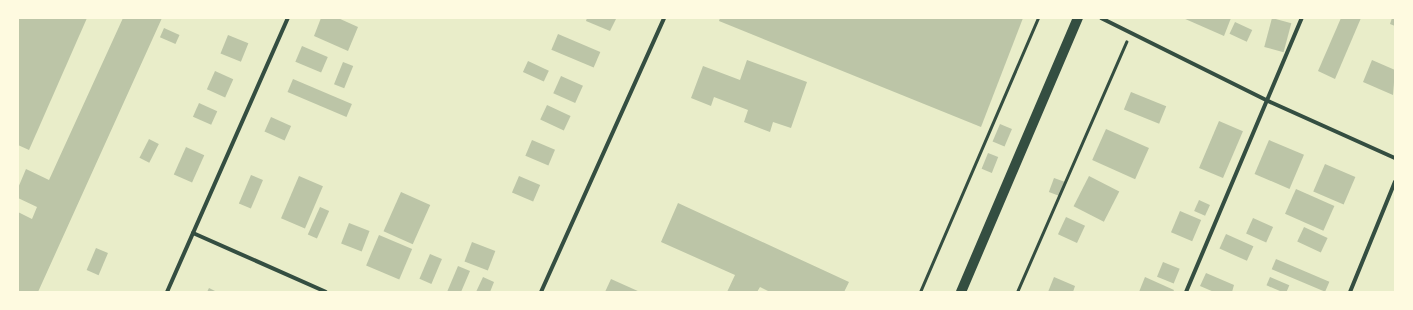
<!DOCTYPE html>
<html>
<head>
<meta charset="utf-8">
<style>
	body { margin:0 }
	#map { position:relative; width:1413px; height:310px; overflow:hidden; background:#e9edc9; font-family:Rubik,sans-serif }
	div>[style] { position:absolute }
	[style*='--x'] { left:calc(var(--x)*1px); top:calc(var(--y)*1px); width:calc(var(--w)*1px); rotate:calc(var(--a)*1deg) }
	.building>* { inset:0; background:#bcc5a7; transform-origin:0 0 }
	.path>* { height:2.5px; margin:-1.25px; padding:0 1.25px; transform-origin:1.25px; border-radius:1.25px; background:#344e41 }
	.minor>* { height:4px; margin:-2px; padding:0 2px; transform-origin:2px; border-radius:2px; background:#344e41 }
	.primary>* { height:10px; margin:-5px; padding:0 5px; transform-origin:5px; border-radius:5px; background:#344e41 }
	span { translate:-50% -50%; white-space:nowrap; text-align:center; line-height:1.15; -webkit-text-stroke:4px #fefae0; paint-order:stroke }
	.frame { position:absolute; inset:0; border:19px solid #fefae0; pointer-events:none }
</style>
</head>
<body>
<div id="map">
	<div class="building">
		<i style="clip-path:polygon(18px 18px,87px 18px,29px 150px,18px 145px)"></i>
		<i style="clip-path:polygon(123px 18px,162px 18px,38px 292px,18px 292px,18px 212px,32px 219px,37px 207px,18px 198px,18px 188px,26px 169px,49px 180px)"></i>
		<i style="clip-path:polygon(321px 18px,338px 18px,358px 27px,348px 51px,314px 36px)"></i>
		<i style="clip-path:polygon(587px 18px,614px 18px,616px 19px,610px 31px,586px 21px)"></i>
		<i style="clip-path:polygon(720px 18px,1023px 18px,981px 127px,719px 21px)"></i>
		<i style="clip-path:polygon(1183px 18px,1231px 18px,1224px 36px)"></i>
		<i style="left:1272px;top:18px;width:20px;height:30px;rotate:15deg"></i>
		<i style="clip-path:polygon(1341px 18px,1361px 18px,1335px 79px,1318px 71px)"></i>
		<i style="clip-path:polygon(1392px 18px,1395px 18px,1395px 26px,1390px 24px)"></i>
		<i style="left:1235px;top:22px;width:19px;height:13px;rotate:25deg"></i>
		<i style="left:164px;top:28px;width:17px;height:10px;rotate:24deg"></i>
		<i style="left:558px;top:34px;width:46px;height:17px;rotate:23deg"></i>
		<i style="left:228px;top:35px;width:22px;height:20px;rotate:22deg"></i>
		<i style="left:302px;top:46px;width:28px;height:17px;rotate:23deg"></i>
		<i style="clip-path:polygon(747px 60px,807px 82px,791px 128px,773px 122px,770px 132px,744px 122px,748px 110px,714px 97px,711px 106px,691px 98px,703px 66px,740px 80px)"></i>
		<i style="clip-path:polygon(1372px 60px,1395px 70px,1393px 95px,1363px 82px)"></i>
		<i style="left:528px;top:61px;width:23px;height:12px;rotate:25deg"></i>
		<i style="left:343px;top:62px;width:11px;height:24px;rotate:22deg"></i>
		<i style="left:215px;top:71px;width:20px;height:20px;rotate:24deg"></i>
		<i style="left:561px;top:76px;width:24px;height:19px;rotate:24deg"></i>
		<i style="left:293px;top:79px;width:64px;height:14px;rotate:23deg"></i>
		<i style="left:1131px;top:92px;width:38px;height:19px;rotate:22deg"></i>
		<i style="left:199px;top:103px;width:20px;height:15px;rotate:24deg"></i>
		<i style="left:547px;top:105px;width:26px;height:16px;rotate:25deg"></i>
		<i style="left:271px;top:117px;width:22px;height:16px;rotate:24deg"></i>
		<i style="left:1219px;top:121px;width:26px;height:51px;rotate:23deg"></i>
		<i style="left:1000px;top:124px;width:13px;height:19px;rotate:23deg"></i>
		<i style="left:1106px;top:129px;width:47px;height:34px;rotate:24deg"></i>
		<i style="left:149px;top:139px;width:11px;height:21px;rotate:27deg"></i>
		<i style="left:532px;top:140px;width:25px;height:17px;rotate:23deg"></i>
		<i style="left:1269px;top:140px;width:38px;height:37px;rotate:23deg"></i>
		<i style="left:186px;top:147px;width:20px;height:30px;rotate:24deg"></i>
		<i style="left:988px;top:153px;width:11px;height:17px;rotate:22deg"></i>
		<i style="left:1325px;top:164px;width:33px;height:30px;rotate:23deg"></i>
		<i style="left:251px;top:175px;width:13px;height:31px;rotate:23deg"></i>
		<i style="left:299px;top:176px;width:26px;height:46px;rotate:23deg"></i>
		<i style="left:519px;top:176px;width:23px;height:18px;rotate:23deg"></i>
		<i style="left:1089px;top:176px;width:34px;height:34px;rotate:27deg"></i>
		<i style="left:1054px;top:178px;width:12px;height:15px;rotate:20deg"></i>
		<i style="left:1296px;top:189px;width:42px;height:27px;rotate:24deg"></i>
		<i style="left:401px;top:192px;width:32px;height:43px;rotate:24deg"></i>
		<i style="left:1199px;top:200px;width:12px;height:12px;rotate:24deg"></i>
		<i style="clip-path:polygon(678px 203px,849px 282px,844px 292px,770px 292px,760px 287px,757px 292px,727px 292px,735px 275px,661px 242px)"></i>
		<i style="left:320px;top:207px;width:10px;height:30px;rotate:24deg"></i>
		<i style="left:1180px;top:211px;width:23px;height:23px;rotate:23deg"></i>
		<i style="left:1066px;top:217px;width:21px;height:19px;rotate:25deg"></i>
		<i style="left:1253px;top:218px;width:22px;height:17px;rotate:24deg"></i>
		<i style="left:349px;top:223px;width:22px;height:22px;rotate:21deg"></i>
		<i style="left:1304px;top:227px;width:26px;height:16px;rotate:25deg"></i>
		<i style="left:1226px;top:234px;width:30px;height:16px;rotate:24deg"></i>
		<i style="left:379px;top:235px;width:36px;height:33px;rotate:23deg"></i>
		<i style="left:472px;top:242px;width:25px;height:21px;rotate:21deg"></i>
		<i style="left:96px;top:248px;width:13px;height:24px;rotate:23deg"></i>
		<i style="left:430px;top:254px;width:13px;height:27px;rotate:23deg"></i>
		<i style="left:1276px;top:259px;width:58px;height:11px;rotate:23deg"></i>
		<i style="left:1163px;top:262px;width:18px;height:16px;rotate:22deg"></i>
		<i style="clip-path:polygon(458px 266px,470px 271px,461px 292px,447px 292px)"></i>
		<i style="clip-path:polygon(1206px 273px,1234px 285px,1232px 292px,1214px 292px,1200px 286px)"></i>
		<i style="clip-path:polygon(483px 277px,494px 282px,490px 292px,476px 292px)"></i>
		<i style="clip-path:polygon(1054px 277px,1075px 286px,1073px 292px,1048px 292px)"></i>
		<i style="clip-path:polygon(1145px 277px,1174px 290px,1173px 292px,1139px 292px)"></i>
		<i style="left:1270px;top:277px;width:21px;height:9px;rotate:23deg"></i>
		<i style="clip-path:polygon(611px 279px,640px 292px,605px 292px)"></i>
		<i style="clip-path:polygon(209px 288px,217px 292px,207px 292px)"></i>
	</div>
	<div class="path">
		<i style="--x:920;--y:292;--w:298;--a:-66.7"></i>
		<i style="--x:1017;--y:292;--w:273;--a:-66.4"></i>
	</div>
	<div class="minor">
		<i style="--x:1101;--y:18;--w:186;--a:26.4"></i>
		<i style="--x:1268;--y:101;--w:139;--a:24.2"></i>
		<i style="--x:193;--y:233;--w:145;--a:23.9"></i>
		<i style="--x:167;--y:292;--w:300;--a:-66.2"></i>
		<i style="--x:541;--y:292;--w:300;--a:-65.8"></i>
		<i style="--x:1186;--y:292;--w:298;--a:-67.1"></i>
		<i style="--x:1350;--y:292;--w:119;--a:-67.8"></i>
	</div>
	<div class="primary">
		<i style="--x:961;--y:292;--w:298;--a:-66.9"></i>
	</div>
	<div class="frame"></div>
</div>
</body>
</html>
